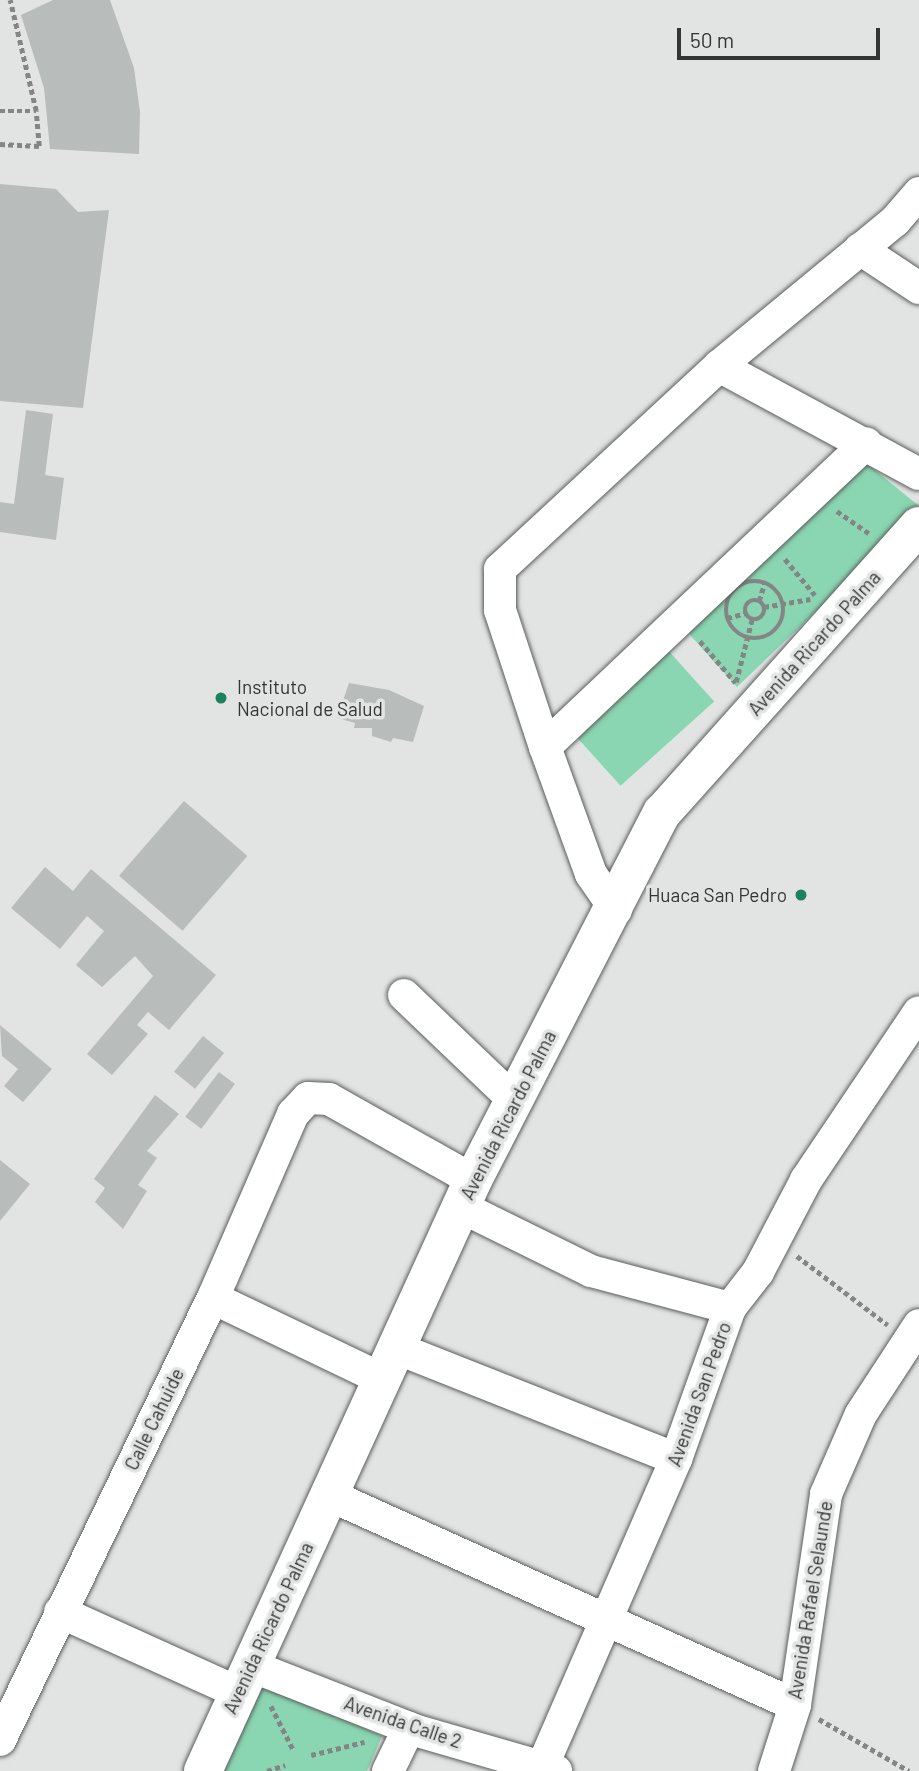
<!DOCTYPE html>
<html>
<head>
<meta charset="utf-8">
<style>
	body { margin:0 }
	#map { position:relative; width:919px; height:1771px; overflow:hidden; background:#e1e4e2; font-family:Barlow,sans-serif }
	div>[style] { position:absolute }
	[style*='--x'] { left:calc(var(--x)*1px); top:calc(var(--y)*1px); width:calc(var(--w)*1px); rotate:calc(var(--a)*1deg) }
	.green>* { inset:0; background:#8ad6b2; transform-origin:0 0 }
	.building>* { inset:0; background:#b8bcba; transform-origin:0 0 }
	.path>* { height:4.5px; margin-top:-2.25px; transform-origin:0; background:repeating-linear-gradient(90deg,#838684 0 5px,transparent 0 8.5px) }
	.path>.ring { margin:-2.25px; padding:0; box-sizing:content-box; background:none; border:4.5px solid #838684; border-radius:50% }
	.roads { filter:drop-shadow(0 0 2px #5a5d5c) drop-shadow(0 0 2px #5a5d5c) }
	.minor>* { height:32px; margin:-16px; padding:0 16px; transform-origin:16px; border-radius:16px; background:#fff }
	.tertiary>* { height:38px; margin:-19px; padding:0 19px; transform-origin:19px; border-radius:19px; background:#fff }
	.dots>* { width:19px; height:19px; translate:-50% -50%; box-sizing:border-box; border:4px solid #e1e4e2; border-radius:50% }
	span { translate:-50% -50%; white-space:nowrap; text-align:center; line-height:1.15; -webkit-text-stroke:7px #e1e4e2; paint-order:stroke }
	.street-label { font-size:19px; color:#333534 }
	.poi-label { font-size:19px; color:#333534 }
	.left { translate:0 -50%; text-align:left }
	.right { translate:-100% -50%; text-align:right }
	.scale { position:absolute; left:677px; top:28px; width:203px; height:32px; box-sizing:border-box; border:4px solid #333534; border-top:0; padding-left:9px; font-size:21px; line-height:24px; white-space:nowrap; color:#333534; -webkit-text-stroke:5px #e1e4e2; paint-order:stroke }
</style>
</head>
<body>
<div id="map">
	<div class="green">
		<i style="clip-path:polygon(860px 458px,919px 506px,919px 513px,737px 687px,682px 626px)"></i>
		<i style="left:666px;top:648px;width:72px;height:126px;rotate:48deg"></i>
		<i style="clip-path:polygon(258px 1681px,382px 1736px,367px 1771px,220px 1771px)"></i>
	</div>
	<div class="building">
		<i style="clip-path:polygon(53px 0,110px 0,134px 68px,140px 112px,139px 154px,50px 149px,44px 88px,21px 15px)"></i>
		<i style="clip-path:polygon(0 184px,56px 189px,78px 212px,109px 210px,83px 408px,0 401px)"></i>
		<i style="clip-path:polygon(26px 410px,53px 414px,45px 475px,64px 478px,56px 540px,0 532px,0 502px,14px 504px)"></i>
		<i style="clip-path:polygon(349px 683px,389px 690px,424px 706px,413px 742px,393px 738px,391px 742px,372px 736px,372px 728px,354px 728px,355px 723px,337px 718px)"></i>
		<i style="left:184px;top:801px;width:84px;height:99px;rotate:41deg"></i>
		<i style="clip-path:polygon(45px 867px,73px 891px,91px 869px,216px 975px,169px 1030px,148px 1012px,137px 1025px,148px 1034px,112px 1075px,87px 1054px,153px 976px,135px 956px,102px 987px,76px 965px,104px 931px,87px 916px,60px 949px,11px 908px)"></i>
		<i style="clip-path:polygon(0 1025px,52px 1069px,23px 1102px,4px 1086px,18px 1069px,2px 1056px)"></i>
		<i style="left:203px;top:1036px;width:27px;height:46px;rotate:39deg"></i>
		<i style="left:219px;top:1072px;width:20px;height:56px;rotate:37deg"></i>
		<i style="clip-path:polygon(155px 1095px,179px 1114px,147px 1151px,157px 1158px,138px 1185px,147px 1191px,123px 1229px,95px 1202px,105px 1188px,94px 1179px)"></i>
		<i style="clip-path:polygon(0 1160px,30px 1184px,0 1221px)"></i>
	</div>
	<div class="path">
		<i style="--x:0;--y:111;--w:36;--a:0"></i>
		<i style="--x:36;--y:111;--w:114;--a:-103.2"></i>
		<i style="--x:0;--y:144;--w:39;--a:3"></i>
		<i style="--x:39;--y:146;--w:35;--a:-95"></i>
		<i style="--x:837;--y:511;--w:39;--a:35"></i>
		<i style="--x:785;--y:559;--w:47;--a:50.2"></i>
		<i class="ring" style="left:726px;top:581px;width:53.5px;height:53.5px"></i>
		<i class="ring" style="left:745px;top:600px;width:15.5px;height:15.5px"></i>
		<i style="--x:759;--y:601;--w:21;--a:-73"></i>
		<i style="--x:764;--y:607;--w:47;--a:-9.9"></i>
		<i style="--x:727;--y:618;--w:20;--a:-15"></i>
		<i style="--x:700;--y:641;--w:55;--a:49.4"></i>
		<i style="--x:736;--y:682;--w:65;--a:-75.7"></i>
		<i style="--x:797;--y:1256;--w:114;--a:37.2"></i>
		<i style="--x:271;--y:1706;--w:48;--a:62.9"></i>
		<i style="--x:819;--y:1719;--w:104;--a:30"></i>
		<i style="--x:311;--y:1755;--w:55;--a:-13.8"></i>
		<i style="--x:267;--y:1771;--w:19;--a:-18"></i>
	</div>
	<div class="roads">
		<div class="minor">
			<i style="--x:860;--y:249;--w:71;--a:33.5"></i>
			<i style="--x:719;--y:366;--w:227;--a:28.4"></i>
			<i style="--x:545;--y:747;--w:442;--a:-43.4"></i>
			<i style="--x:616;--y:910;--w:44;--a:-124.8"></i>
			<i style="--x:591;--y:874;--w:135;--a:-109.9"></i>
			<i style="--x:545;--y:747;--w:144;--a:-108.2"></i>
			<i style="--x:500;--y:610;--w:41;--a:-90"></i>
			<i style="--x:500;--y:569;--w:299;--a:-42.8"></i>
			<i style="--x:719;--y:366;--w:228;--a:-39.5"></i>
			<i style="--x:895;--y:221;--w:37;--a:-49"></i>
			<i style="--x:404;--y:995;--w:153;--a:43.7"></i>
			<i style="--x:461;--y:1207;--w:145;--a:26.2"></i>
			<i style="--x:591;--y:1271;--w:144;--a:14.9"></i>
			<i style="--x:213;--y:1298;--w:187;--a:25.6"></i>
			<i style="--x:396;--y:1348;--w:301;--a:21.6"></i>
			<i style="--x:329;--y:1495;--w:511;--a:24.26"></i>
			<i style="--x:60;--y:1612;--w:196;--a:24.3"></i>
			<i style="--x:251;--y:1666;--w:175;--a:21.4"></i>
			<i style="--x:414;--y:1730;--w:148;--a:16.1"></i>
			<i style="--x:0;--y:1740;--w:491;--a:-64.3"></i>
			<i style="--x:213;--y:1298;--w:201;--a:-66.5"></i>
			<i style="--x:293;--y:1114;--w:22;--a:-47"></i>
			<i style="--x:308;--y:1098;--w:21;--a:3"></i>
			<i style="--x:329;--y:1099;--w:165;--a:29.4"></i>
			<i style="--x:543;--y:1765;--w:334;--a:-66.5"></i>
			<i style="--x:676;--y:1459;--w:160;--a:-70.3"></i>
			<i style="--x:730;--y:1308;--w:46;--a:-52.1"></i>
			<i style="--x:758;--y:1272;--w:104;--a:-62.4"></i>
			<i style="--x:806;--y:1180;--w:202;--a:-56.1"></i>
			<i style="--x:388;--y:1771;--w:48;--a:-64"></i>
			<i style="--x:774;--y:1771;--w:69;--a:-72.3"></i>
			<i style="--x:795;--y:1705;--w:213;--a:-81.6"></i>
			<i style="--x:826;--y:1494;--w:87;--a:-66.4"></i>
			<i style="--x:861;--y:1414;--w:106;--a:-56.9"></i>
		</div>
		<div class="tertiary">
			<i style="--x:203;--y:1771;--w:650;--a:-65.45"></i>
			<i style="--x:473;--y:1180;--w:413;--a:-62.8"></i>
			<i style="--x:662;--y:813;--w:385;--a:-48.2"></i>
		</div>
	</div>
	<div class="dots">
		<i style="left:221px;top:698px;background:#1b825d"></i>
		<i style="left:801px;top:895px;background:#1b825d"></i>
	</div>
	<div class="street-label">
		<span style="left:814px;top:643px;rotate:-48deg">Avenida Ricardo Palma</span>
		<span style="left:508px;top:1115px;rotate:-63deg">Avenida Ricardo Palma</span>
		<span style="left:699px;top:1394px;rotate:-70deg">Avenida San Pedro</span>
		<span style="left:154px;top:1419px;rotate:-64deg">Calle Cahuide</span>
		<span style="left:810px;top:1600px;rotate:-81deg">Avenida Rafael Selaunde</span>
		<span style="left:268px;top:1628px;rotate:-65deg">Avenida Ricardo Palma</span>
		<span style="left:403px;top:1722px;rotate:19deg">Avenida Calle 2</span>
	</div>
	<div class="poi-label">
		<span class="left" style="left:237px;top:698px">Instituto<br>Nacional de Salud</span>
		<span class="right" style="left:787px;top:895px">Huaca San Pedro</span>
	</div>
	<div class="scale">50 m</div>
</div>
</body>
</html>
